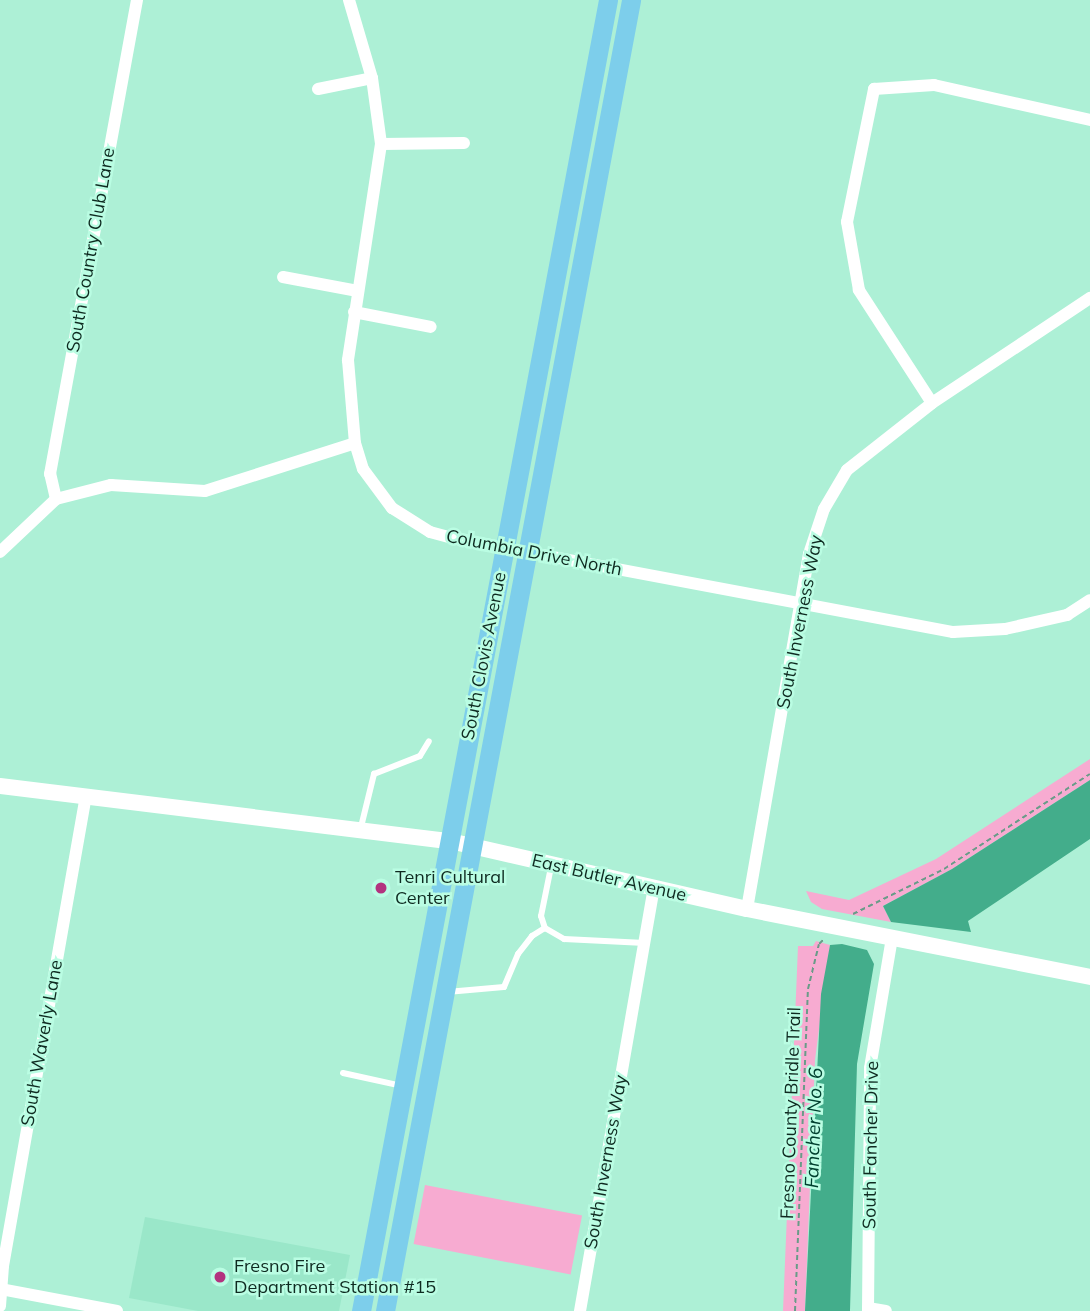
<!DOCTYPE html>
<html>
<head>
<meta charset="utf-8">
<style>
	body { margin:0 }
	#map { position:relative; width:1090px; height:1311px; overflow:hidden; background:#adf0d6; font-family:Mulish,sans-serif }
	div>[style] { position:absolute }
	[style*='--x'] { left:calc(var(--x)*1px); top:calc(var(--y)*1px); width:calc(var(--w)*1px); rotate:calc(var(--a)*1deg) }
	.built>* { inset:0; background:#9ae7c9 }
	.green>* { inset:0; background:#f7abd1; transform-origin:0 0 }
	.water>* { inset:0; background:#43ad8b }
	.path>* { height:2px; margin-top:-1px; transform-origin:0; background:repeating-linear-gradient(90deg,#699b88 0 5px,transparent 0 8.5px) }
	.service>* { height:6px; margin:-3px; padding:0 3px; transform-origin:3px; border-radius:3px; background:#fff }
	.minor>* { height:12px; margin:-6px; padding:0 6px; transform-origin:6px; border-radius:6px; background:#fff }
	.tertiary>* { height:16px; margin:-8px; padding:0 8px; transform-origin:8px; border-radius:8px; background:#fff }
	.primary>* { height:19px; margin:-9.5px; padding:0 9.5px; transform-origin:9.5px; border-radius:9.5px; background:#7dceeb }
	.dots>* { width:19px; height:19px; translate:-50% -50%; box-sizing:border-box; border:4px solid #bafde3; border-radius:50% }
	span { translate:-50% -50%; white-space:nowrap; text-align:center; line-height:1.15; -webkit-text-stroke:5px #bafde3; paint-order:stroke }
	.street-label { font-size:18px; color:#0e2a20 }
	.poi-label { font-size:18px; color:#0e2a20 }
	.left { translate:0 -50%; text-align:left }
	.water-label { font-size:19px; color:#00402f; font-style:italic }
</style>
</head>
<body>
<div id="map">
	<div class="built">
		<i style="clip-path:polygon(145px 1217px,350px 1255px,339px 1311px,198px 1311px,129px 1298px)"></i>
	</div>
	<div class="green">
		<i style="clip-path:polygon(1090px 759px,1090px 780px,952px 869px,883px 906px,891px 922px,822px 909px,811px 902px,806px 891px,849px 900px,936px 859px)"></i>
		<i style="clip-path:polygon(816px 941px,830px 945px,815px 1060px,805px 1311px,783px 1311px,798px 946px,813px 946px)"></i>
		<i style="left:425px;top:1185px;width:160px;height:60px;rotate:11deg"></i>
	</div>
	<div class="water">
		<i style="clip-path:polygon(1090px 780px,1090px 839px,968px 921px,971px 932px,891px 922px,883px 906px,952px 869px)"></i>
		<i style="clip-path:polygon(842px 944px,867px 950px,874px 964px,857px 1064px,850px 1311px,805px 1311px,821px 994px,830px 945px)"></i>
	</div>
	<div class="path">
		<i style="--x:853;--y:914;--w:102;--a:-26.3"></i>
		<i style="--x:944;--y:869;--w:174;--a:-33.1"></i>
		<i style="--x:795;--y:1311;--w:322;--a:-87.7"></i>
		<i style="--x:808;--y:989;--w:46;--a:-76.3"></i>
		<i style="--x:819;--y:944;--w:8;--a:-45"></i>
	</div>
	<div class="service">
		<i style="--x:361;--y:827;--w:55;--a:-76.2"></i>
		<i style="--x:374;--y:774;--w:49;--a:-21.4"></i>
		<i style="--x:420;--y:756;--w:17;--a:-59"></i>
		<i style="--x:551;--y:867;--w:50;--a:101.5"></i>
		<i style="--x:541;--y:916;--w:13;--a:72"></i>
		<i style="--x:545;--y:928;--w:22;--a:30"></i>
		<i style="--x:564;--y:939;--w:81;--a:2.8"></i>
		<i style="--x:447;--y:992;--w:57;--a:-5"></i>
		<i style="--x:504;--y:987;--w:36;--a:-67"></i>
		<i style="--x:518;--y:954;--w:23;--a:-52"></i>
		<i style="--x:532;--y:936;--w:15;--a:-32"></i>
		<i style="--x:343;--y:1073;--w:60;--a:12.4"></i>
	</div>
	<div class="minor">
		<i style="--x:349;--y:0;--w:81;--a:73.6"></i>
		<i style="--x:372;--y:78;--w:67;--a:82.2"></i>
		<i style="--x:381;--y:144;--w:219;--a:98.7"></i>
		<i style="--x:348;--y:360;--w:83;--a:85.2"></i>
		<i style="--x:318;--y:89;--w:55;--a:-11.5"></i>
		<i style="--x:381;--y:144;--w:83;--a:-0.7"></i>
		<i style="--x:283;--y:277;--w:76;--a:10.6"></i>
		<i style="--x:354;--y:312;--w:78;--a:11"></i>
		<i style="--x:932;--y:403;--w:135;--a:-122.9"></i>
		<i style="--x:859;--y:290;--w:69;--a:-100"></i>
		<i style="--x:847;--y:222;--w:136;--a:-78.5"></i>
		<i style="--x:874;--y:89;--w:60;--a:-3.8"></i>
		<i style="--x:934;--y:85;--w:160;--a:12.6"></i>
		<i style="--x:56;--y:499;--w:26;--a:-103"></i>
		<i style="--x:50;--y:474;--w:482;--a:-79.6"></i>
		<i style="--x:0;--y:552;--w:77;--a:-43.4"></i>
		<i style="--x:56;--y:499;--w:57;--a:-14.3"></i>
		<i style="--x:111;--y:485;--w:94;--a:3.7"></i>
		<i style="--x:205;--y:491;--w:157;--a:-17.7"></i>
		<i style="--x:355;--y:443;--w:27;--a:73"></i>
		<i style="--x:363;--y:469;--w:49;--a:53.4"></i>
		<i style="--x:392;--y:508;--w:45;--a:32.3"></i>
		<i style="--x:430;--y:532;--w:23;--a:15"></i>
		<i style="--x:452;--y:538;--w:510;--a:10.63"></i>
		<i style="--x:953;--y:632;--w:52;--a:-3.3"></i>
		<i style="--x:1005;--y:629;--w:64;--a:-12.7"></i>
		<i style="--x:1067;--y:615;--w:27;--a:-33"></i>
		<i style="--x:747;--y:909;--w:360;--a:-80.1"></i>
		<i style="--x:809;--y:554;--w:47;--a:-71.6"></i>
		<i style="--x:824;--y:509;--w:45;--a:-59.5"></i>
		<i style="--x:847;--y:470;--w:108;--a:-38.2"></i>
		<i style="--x:932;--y:403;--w:190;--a:-33.6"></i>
		<i style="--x:0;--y:1289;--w:119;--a:10.6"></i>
		<i style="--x:0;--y:1306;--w:40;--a:-85.7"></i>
		<i style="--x:3;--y:1266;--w:477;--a:-80"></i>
		<i style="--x:868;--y:1308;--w:18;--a:9"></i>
		<i style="--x:580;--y:1311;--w:429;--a:-80.1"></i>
		<i style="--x:868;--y:1311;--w:243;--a:-89.5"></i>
		<i style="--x:870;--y:1068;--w:132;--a:-80.4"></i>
	</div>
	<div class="tertiary">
		<i style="--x:0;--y:786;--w:453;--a:7"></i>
		<i style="--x:450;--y:841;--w:305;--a:12.9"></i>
		<i style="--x:747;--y:909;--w:350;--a:11.2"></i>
	</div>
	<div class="primary">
		<i style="--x:361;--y:1311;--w:1334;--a:-79.33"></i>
		<i style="--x:385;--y:1311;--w:1334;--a:-79.37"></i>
	</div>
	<div class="dots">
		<i style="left:381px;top:888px;background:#b3337f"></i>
		<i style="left:220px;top:1277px;background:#b3337f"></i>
	</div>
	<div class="street-label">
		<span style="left:91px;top:250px;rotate:-80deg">South Country Club Lane</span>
		<span style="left:534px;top:553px;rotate:11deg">Columbia Drive North</span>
		<span style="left:800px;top:622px;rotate:-79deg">South Inverness Way</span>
		<span style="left:484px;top:656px;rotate:-79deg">South Clovis Avenue</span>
		<span style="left:609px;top:878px;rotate:13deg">East Butler Avenue</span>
		<span style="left:42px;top:1043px;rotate:-80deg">South Waverly Lane</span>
		<span style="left:791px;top:1113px;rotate:-88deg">Fresno County Bridle Trail</span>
		<span style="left:871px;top:1145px;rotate:-89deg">South Fancher Drive</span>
		<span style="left:606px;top:1162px;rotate:-80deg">South Inverness Way</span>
	</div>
	<div class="poi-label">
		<span class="left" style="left:395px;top:888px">Tenri Cultural<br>Center</span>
		<span class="left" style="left:234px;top:1277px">Fresno Fire<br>Department Station #15</span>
	</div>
	<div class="water-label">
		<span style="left:814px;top:1128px;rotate:-88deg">Fancher No. 6</span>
	</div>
</div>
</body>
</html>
